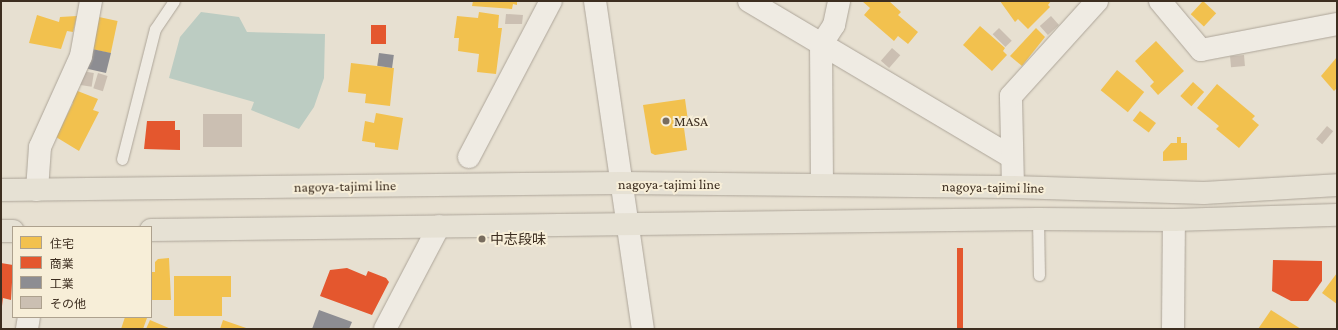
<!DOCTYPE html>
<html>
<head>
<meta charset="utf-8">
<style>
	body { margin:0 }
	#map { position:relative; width:1338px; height:330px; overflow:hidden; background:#e7e0d1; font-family:"Crimson Pro","Noto Sans JP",serif }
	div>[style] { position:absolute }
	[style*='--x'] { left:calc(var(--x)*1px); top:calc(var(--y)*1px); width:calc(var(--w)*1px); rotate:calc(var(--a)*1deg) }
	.water>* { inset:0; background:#bcccc2 }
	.homes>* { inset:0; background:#f2c14e; transform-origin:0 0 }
	.shops>* { inset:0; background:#e4572e; transform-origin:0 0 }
	.industry>* { inset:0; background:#8d8d92; transform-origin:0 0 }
	.building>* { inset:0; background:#cbbfb2; transform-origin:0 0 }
	.roads { filter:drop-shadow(0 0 1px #ada599) drop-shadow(0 0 1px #ada599) }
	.lane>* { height:11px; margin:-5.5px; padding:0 5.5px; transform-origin:5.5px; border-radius:5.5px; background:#efebe3 }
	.street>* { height:22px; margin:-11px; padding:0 11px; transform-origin:11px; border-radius:11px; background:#efebe3 }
	.secondary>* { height:22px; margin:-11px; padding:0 11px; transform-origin:11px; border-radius:11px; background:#efebe3 }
	.primary>* { height:22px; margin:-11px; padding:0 11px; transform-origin:11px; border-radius:11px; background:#e6e1d4 }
	.dots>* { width:11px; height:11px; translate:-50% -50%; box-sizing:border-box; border:2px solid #f7eed8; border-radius:50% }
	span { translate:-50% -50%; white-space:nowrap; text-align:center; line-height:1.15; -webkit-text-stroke:4px #f7eed8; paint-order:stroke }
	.poi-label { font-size:14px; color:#3d2e20 }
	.left { translate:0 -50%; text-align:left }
	.street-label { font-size:14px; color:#3d2e20 }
	.frame { position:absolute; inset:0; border:2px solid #3d2e20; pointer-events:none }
	.legend { position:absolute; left:12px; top:226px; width:140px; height:92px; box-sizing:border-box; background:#f7eed8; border:1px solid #ada18e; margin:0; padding:5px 7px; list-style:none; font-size:12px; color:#3d2e20 }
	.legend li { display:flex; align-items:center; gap:8px; height:20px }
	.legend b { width:20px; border:1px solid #ada18e }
</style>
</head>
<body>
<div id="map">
	<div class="water">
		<i style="clip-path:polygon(201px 12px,239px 17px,247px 32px,325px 34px,324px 78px,314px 107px,299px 129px,251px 110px,254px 102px,169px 78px,180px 37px)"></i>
	</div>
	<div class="homes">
		<i style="clip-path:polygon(473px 1px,517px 1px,517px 5px,513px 4px,512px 9px,472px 6px)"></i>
		<i style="clip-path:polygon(862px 1px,889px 1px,901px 12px,898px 15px,918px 32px,908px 44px,898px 36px,894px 41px,864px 15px,870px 8px)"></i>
		<i style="clip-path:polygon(1000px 1px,1051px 1px,1048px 5px,1050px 7px,1028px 29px,1018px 19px,1015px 22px)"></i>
		<i style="left:1203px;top:1px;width:18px;height:18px;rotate:43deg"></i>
		<i style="clip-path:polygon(479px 12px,499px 15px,498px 28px,502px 28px,496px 74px,477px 72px,479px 54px,458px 51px,459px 38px,454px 38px,457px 16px,478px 18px)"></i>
		<i style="clip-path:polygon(37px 15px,59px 22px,60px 17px,77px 16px,73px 32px,67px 31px,61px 49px,29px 43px)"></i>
		<i style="left:99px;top:17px;width:19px;height:33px;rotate:12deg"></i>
		<i style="clip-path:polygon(980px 26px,1005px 48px,1003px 51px,1007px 55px,992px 71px,963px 45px)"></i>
		<i style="clip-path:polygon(1036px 28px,1045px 37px,1022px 66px,1010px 56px)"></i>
		<i style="clip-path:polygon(1156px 41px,1184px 71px,1158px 95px,1150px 86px,1154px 82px,1135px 61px)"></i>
		<i style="clip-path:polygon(1337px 57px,1337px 88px,1334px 91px,1321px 76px)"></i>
		<i style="clip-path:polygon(351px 63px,394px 68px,390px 106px,365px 103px,366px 94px,348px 92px)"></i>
		<i style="left:1117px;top:70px;width:35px;height:26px;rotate:39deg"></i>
		<i style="left:1193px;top:82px;width:15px;height:19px;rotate:42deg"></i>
		<i style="clip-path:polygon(1217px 84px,1255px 116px,1252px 119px,1259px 125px,1239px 148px,1216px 129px,1219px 126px,1197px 108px)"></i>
		<i style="clip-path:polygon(75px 90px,98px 99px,93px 110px,99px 112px,79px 151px,56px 137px,73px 103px,70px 101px)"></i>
		<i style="clip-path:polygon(685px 99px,689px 128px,684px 128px,687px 150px,655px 155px,651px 153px,643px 105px)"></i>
		<i style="left:1140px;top:111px;width:20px;height:12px;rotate:37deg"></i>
		<i style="clip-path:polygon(376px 113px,403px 118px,398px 150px,375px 147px,375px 143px,362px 141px,365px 121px,374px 123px)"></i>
		<i style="clip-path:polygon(1177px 137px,1181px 137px,1181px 143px,1187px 143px,1187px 160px,1163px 161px,1163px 152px,1171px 143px,1177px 143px)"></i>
		<i style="clip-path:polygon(169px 258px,171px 300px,151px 300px,151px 272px,155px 272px,155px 262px,158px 259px)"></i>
		<i style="clip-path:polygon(1337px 273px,1337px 304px,1322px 293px)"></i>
		<i style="clip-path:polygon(174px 276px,231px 276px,231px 297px,222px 297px,222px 316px,174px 316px)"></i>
		<i style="clip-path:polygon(1271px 310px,1301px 329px,1258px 329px)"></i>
		<i style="clip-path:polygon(125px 317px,144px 317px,147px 318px,143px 329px,121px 329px)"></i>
		<i style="clip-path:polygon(150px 320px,171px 329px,146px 329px)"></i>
		<i style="clip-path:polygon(223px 320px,249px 329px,220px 329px)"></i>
	</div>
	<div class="shops">
		<i style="left:371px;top:25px;width:15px;height:19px"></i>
		<i style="clip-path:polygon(147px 121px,175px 121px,175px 130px,180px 130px,180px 150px,144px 149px)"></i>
		<i style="left:957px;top:248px;width:6px;height:81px"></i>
		<i style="clip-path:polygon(1273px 260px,1322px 261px,1322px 281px,1308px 301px,1291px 301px,1272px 291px)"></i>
		<i style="clip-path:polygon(1px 263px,13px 265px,11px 300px,3px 298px,2px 306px)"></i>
		<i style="clip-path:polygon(347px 268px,366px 276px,368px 271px,386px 278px,389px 282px,372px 315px,320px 296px,330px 270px)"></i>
	</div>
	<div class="industry">
		<i style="clip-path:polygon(92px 49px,111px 53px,106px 73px,84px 68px)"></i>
		<i style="left:379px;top:53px;width:15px;height:13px;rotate:8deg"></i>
		<i style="clip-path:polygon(319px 310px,352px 322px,349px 329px,312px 329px)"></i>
	</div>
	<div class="building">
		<i style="clip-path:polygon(506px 14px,523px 15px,522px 24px,505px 24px)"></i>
		<i style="left:1051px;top:16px;width:12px;height:15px;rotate:48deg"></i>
		<i style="left:999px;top:28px;width:18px;height:9px;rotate:45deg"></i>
		<i style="left:892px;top:48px;width:11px;height:17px;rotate:41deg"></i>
		<i style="left:1244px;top:55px;width:11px;height:14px;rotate:85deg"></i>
		<i style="left:81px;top:71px;width:13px;height:14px;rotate:9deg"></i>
		<i style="left:98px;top:73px;width:10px;height:16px;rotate:17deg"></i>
		<i style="left:203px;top:114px;width:39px;height:33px"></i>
		<i style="left:1327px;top:126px;width:8px;height:17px;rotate:40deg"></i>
	</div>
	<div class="roads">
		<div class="lane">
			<i style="--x:122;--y:159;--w:134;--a:-75.8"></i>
			<i style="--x:155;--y:29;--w:34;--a:-56"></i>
			<i style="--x:1038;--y:219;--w:56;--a:89"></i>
		</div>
		<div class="street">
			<i style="--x:749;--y:1;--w:306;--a:30.7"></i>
			<i style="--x:1160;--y:1;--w:64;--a:50.1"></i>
			<i style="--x:1201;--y:50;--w:138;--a:-10.8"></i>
			<i style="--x:469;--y:157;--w:176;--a:-62.3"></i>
			<i style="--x:822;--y:185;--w:140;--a:-90.4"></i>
			<i style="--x:821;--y:45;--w:24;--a:-57"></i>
			<i style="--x:834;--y:25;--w:25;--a:-78"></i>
			<i style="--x:1013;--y:187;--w:91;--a:-91.3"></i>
			<i style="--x:1011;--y:96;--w:128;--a:-47.8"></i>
			<i style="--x:37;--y:190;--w:43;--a:-86"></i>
			<i style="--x:40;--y:147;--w:100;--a:-65.7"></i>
			<i style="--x:81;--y:56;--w:56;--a:-79.7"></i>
			<i style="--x:27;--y:329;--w:12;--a:-81"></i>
			<i style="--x:385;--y:329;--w:116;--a:-62.3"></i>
			<i style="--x:1173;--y:329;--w:109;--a:-89.5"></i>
		</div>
		<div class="secondary">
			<i style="--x:595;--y:1;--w:331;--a:81.7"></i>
		</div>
		<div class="primary">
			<i style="--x:1;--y:190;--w:620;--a:-0.65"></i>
			<i style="--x:621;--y:183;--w:392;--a:0.6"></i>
			<i style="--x:1013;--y:187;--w:191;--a:1.8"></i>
			<i style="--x:1204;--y:193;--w:133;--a:-3.4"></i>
			<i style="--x:151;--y:230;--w:887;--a:-0.71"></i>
			<i style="--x:1038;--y:219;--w:136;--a:0.4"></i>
			<i style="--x:1174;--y:220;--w:163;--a:-1.8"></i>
			<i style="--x:1;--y:231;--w:12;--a:0"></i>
		</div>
	</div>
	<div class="dots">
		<i style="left:666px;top:121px;background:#786c5e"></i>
		<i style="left:482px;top:239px;background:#786c5e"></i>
	</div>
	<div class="poi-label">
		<span class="left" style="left:674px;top:121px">MASA</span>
		<span class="left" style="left:490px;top:239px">中志段味</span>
	</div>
	<div class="street-label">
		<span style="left:669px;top:184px">nagoya-tajimi line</span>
		<span style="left:345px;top:186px;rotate:-1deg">nagoya-tajimi line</span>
		<span style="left:993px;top:187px;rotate:1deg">nagoya-tajimi line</span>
	</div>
	<div class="frame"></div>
	<ul class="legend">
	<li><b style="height:11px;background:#f2c14e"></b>住宅</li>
	<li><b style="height:11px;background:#e4572e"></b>商業</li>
	<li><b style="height:11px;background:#8d8d92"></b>工業</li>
	<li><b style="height:11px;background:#cbbfb2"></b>その他</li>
	</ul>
</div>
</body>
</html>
